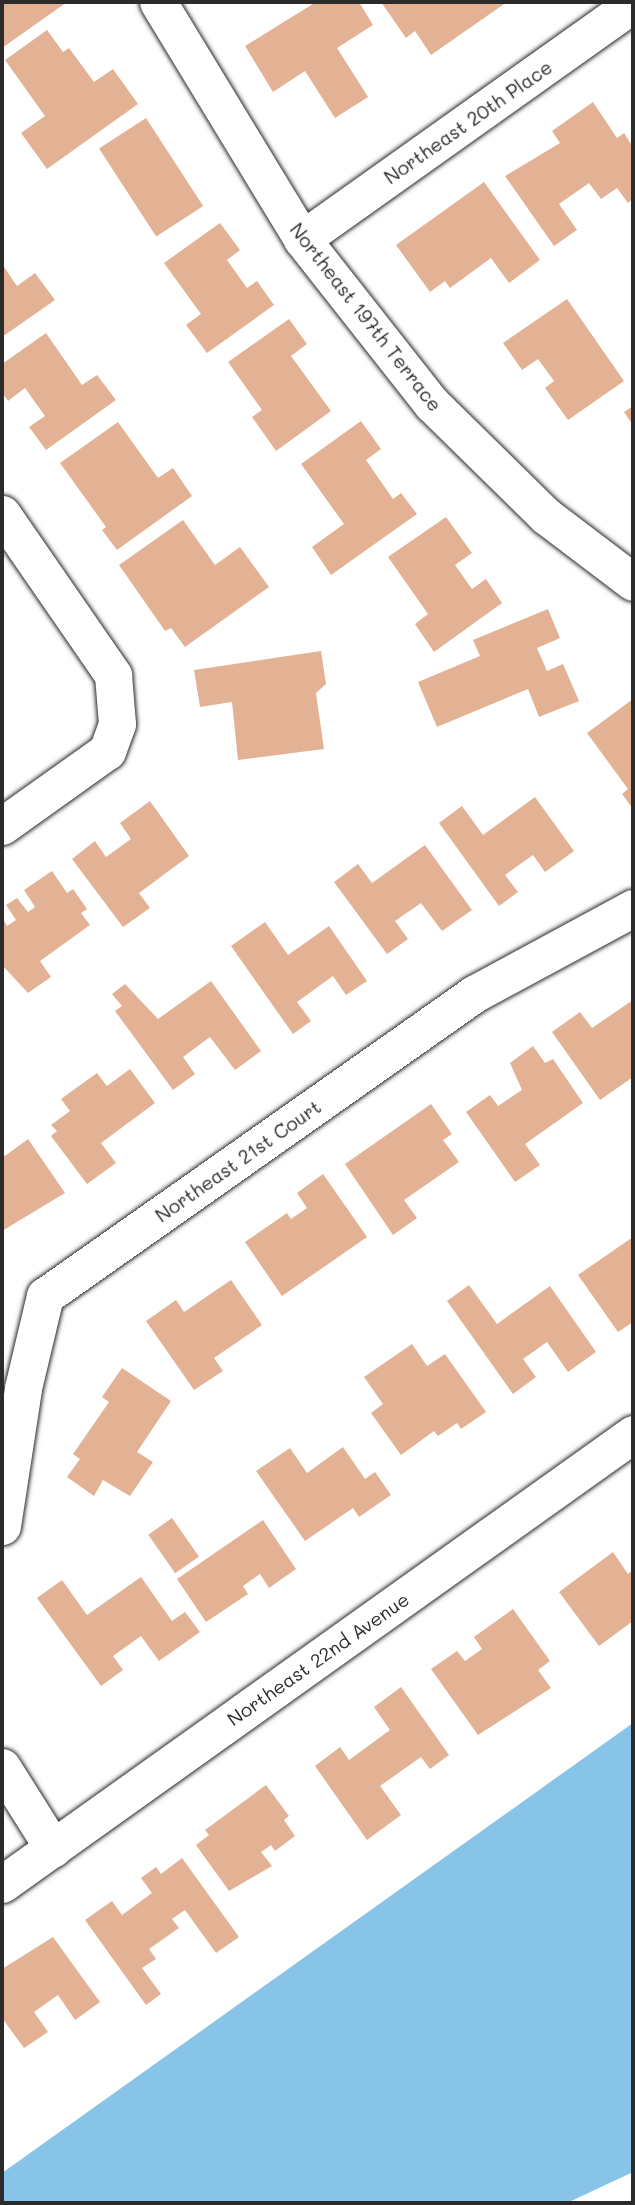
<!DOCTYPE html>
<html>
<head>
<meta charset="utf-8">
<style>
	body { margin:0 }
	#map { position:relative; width:635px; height:2205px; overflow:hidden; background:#fff; font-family:Mali,sans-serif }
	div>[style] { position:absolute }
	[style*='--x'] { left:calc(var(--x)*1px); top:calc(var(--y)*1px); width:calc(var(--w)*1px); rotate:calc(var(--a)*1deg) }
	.water>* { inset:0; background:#88c4e7 }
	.building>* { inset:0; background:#e3b294; transform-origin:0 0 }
	.roads { filter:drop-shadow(0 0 2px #2b2b2b) drop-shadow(0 0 2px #2b2b2b) }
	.minor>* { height:37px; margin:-18.5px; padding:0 18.5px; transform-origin:18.5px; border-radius:18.5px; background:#fff }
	span { translate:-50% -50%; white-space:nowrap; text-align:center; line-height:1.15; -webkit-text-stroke:6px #fff; paint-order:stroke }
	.street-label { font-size:19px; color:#2b2b2b }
	.frame { position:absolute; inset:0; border:4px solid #2b2b2b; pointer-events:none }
</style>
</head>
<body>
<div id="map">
	<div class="water">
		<i style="clip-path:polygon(633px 1723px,633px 2172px,567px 2203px,2px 2203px,2px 2173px)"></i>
	</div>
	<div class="building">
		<i style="clip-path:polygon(2px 2px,67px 2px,2px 48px)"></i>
		<i style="clip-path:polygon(316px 2px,359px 2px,373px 25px,337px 48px,368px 97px,335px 118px,305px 71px,273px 92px,245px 46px)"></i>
		<i style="clip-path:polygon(381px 2px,507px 2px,431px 55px,415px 31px,406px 38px)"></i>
		<i style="clip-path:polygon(47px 30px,63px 52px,69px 48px,94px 82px,113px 69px,138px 104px,47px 169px,21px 133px,45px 116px,5px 60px)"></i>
		<i style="clip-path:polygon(593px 102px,617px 138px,624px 133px,633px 147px,633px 199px,628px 203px,617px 188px,601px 199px,589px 183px,559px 204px,577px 230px,554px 246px,505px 176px,560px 143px,552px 131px)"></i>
		<i style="left:146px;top:118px;width:105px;height:56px;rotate:57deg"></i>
		<i style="clip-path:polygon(484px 182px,540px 260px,509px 283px,491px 258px,450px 288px,445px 281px,430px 292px,396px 245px)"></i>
		<i style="clip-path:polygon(220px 223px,240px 250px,227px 260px,247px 288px,257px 281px,274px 305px,207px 353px,186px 325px,201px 314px,164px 263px)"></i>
		<i style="clip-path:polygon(2px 264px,17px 286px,35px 273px,55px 300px,2px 337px)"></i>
		<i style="clip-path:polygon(567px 299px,624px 381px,568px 420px,545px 388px,554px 381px,538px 359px,522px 370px,503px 343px)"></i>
		<i style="clip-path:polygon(289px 319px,307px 344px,291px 356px,331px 411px,276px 451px,252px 417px,262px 410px,228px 362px)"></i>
		<i style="clip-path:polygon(46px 333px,82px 385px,97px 375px,116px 400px,46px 450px,29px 427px,45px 416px,25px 388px,8px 401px,2px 392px,2px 364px)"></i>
		<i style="clip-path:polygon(633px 406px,633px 425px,624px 412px)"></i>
		<i style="clip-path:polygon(361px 421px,381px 449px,366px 460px,393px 499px,401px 493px,417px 514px,331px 575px,312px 547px,344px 524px,301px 464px)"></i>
		<i style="clip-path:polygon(118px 422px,158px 478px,173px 468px,192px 496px,117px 550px,102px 530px,106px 527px,60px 463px)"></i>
		<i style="clip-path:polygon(446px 517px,472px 553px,455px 565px,472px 589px,486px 579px,502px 603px,434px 652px,415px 624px,428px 614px,388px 557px)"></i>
		<i style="clip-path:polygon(183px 520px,215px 565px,240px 547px,269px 587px,185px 647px,171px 628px,165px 631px,119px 565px)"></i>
		<i style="clip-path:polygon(548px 609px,560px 638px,537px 648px,547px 671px,563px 664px,579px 701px,539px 717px,528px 689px,437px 727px,418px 682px,480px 656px,473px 640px)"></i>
		<i style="clip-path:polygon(321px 651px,326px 684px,316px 693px,324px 749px,238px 760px,232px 702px,200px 707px,194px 670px)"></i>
		<i style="clip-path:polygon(633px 699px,633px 809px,622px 794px,628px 789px,587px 733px)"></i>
		<i style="clip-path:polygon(535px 797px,574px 851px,545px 872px,533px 855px,505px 875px,518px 892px,499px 906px,439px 823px,462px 806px,483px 835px)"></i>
		<i style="clip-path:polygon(150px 801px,189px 856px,139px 893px,150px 908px,123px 927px,72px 859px,95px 841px,106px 857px,131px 839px,120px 823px)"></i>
		<i style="clip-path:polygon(425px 845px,472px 910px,442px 931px,421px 903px,395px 921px,408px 939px,387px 954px,334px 882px,358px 864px,372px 883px)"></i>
		<i style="clip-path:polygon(52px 871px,67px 893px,73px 889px,87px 909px,81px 913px,90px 925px,40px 961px,51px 977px,28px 993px,2px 965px,2px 917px,7px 926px,16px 920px,6px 905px,17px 898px,28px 912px,35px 907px,24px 890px)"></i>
		<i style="clip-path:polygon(265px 922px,288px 955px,329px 926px,367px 981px,346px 995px,333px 976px,297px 1002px,311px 1021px,293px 1034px,231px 946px)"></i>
		<i style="clip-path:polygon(211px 981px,261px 1051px,235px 1070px,210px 1037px,183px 1057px,195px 1074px,173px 1090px,115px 1011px,122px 1006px,112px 994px,125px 984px,158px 1019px)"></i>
		<i style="clip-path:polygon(633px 1000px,633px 1077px,600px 1100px,552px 1032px,580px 1012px,592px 1028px)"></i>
		<i style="clip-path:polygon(533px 1046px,545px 1063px,553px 1059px,583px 1103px,525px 1144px,540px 1165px,515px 1182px,466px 1112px,490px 1095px,498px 1106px,522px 1090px,510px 1063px)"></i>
		<i style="clip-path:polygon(130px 1069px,155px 1103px,101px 1143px,116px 1163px,87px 1184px,51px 1136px,57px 1131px,51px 1125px,70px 1111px,61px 1099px,97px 1073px,107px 1086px)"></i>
		<i style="clip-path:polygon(431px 1104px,452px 1134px,443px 1140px,459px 1162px,404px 1200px,417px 1218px,393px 1235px,345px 1164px)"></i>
		<i style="clip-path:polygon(28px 1139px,65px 1193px,2px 1231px,2px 1151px,5px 1156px)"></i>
		<i style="clip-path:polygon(323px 1174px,367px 1237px,282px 1296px,245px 1242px,287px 1213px,291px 1219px,307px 1208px,297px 1193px)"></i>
		<i style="clip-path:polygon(633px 1237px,633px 1322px,618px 1332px,578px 1275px)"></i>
		<i style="clip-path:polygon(231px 1280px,262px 1325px,214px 1358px,223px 1371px,194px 1390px,146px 1321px,176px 1300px,184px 1312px)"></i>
		<i style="clip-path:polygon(469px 1285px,497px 1324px,550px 1286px,596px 1352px,568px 1372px,547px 1342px,523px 1359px,536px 1377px,513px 1394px,447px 1301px)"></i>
		<i style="clip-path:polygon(412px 1344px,427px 1366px,445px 1354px,486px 1412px,461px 1429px,457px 1423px,438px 1436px,434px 1431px,401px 1455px,371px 1413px,383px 1404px,364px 1377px)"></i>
		<i style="clip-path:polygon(122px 1368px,171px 1401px,137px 1452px,153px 1462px,130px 1496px,103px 1480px,94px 1496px,67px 1477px,80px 1459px,73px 1454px,109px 1402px,102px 1397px)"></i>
		<i style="clip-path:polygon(343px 1447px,365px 1479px,375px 1472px,391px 1495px,359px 1517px,353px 1508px,305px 1541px,256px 1471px,290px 1448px,307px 1473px)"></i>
		<i style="left:172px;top:1518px;width:47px;height:29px;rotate:55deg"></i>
		<i style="clip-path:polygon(263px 1520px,296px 1569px,269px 1588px,260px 1574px,243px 1586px,248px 1594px,206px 1622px,177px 1579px)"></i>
		<i style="clip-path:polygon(613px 1552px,628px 1574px,633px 1570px,633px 1621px,599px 1646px,559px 1592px)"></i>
		<i style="clip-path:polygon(141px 1577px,172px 1621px,185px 1612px,200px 1632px,159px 1661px,141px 1636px,113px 1656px,123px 1670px,101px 1686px,37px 1598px,62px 1580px,87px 1615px)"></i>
		<i style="clip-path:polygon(513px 1609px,550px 1661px,538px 1670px,551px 1688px,478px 1735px,431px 1669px,457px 1651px,465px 1661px,482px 1649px,474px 1637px)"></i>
		<i style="clip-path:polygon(401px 1687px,449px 1755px,430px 1769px,421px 1757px,380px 1786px,401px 1815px,367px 1840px,315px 1766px,340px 1747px,349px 1760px,390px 1730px,374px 1707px)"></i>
		<i style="clip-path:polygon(266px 1785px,289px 1816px,284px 1820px,295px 1836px,275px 1851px,271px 1845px,261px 1852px,272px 1866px,229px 1891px,196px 1845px,209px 1835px,205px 1830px)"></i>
		<i style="clip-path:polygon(182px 1858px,239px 1937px,216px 1953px,185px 1910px,172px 1919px,179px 1928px,149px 1949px,156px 1959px,142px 1968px,161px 1994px,146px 2005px,85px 1920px,112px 1901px,122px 1915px,152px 1893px,141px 1878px,156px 1867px,161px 1874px)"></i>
		<i style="clip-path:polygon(53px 1937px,100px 2002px,75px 2020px,58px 1995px,34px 2012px,48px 2032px,24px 2048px,2px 2018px,2px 1969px)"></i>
	</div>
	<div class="roads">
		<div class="minor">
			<i style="--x:158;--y:2;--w:277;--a:58.7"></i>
			<i style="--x:302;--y:239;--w:210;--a:51.8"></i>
			<i style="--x:432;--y:404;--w:160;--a:44.5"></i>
			<i style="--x:546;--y:516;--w:109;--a:37.2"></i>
			<i style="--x:302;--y:239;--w:406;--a:-35.4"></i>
			<i style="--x:2;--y:514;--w:196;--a:55.4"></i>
			<i style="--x:113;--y:675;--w:49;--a:85.3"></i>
			<i style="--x:117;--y:724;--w:29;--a:110"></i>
			<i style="--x:107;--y:751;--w:129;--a:144.5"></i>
			<i style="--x:2;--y:1526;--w:140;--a:-81.3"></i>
			<i style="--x:23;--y:1388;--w:95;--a:-76.6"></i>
			<i style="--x:45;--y:1296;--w:525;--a:-35.14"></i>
			<i style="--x:474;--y:994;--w:181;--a:-28.4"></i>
			<i style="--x:2;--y:1767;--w:96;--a:57.8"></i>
			<i style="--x:2;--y:1884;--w:775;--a:-35.49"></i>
		</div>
	</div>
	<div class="street-label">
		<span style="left:468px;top:122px;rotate:-35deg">Northeast 20th Place</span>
		<span style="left:366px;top:317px;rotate:52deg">Northeast 197th Terrace</span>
		<span style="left:238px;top:1161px;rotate:-35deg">Northeast 21st Court</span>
		<span style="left:318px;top:1659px;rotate:-35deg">Northeast 22nd Avenue</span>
	</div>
	<div class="frame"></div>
</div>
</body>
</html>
